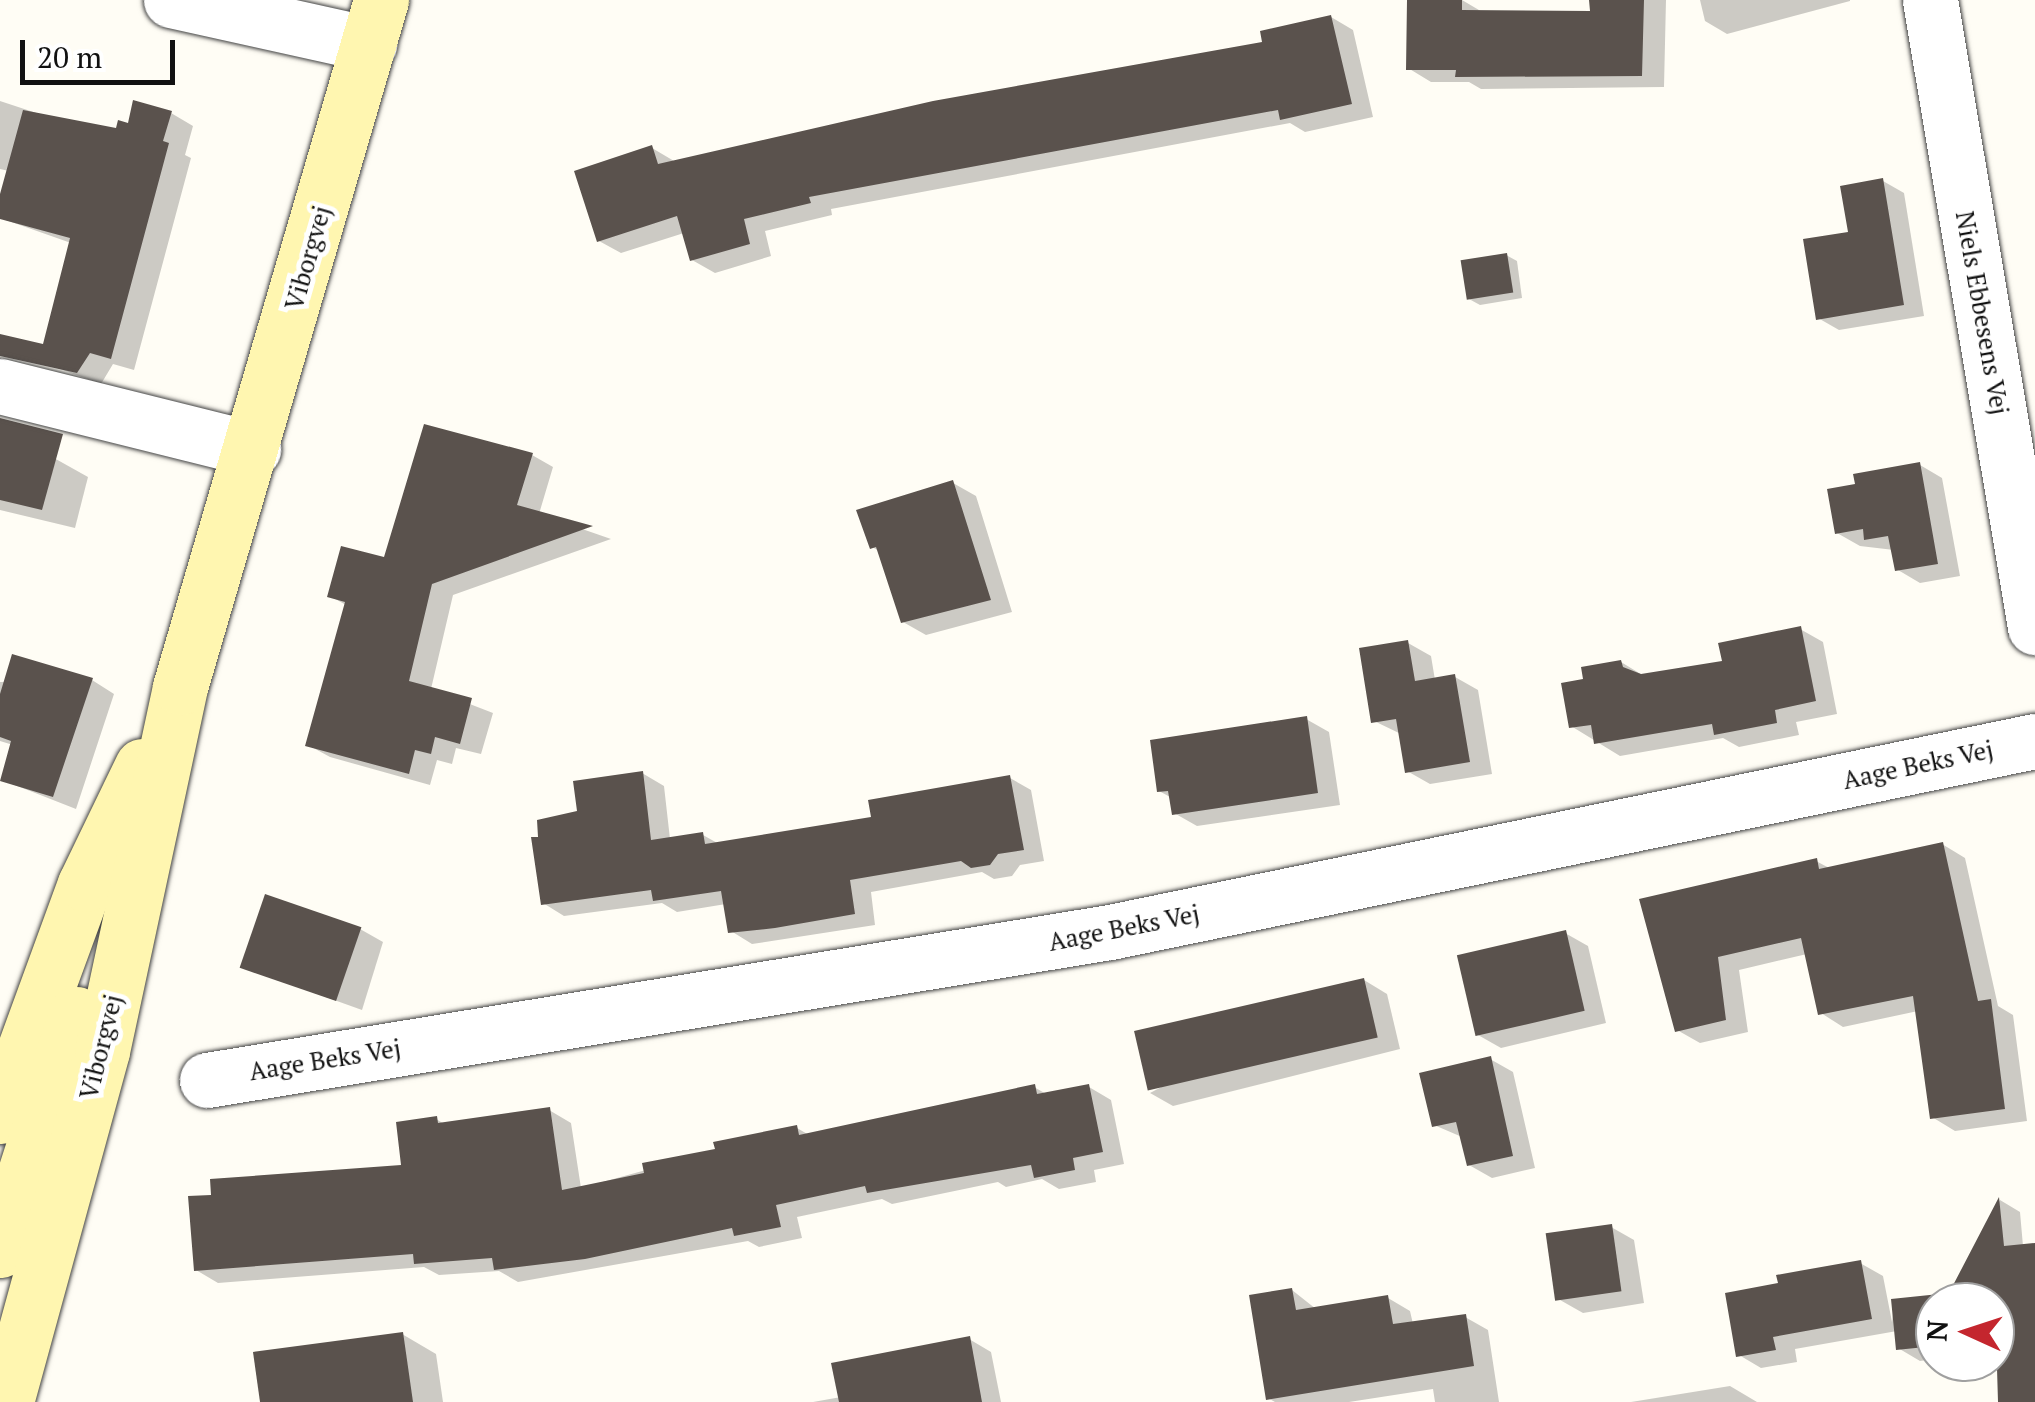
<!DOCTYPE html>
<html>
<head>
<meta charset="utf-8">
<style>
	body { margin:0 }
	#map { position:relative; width:2035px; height:1402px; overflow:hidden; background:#fffdf5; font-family:"PT Serif",serif }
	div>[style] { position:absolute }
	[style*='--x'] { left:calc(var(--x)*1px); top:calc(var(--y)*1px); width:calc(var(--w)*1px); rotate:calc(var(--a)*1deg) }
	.shadow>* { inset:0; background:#0003 }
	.building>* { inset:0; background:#5a524d; transform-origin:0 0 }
	.roads { filter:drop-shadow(0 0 2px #444) drop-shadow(0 0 2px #444) }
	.street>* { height:55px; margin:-27.5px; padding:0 27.5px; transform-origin:27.5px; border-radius:27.5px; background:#fff }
	.secondary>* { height:55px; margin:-27.5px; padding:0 27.5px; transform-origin:27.5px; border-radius:27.5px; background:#fff6b0 }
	span { translate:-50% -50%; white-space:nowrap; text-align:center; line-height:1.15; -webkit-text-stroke:10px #fff; paint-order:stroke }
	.street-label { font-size:25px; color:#111 }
	.north { position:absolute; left:1915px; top:1282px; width:100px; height:100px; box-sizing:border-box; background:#fff; border:2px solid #a0a0a0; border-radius:50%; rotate:273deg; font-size:28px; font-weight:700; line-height:40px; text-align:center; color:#111 }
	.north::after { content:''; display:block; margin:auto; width:35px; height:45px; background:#c4262e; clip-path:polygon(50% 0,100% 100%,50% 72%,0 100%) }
	.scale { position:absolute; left:20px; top:40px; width:155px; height:45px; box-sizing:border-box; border:5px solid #111; border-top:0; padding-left:12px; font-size:30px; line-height:35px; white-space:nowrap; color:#111; -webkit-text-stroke:8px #fff; paint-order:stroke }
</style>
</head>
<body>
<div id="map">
	<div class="shadow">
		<i style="clip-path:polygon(1409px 0,1462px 0,1484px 13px,1592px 13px,1592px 0,1666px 0,1664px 87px,1481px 89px,1469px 82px,1431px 82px,1408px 68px)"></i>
		<i style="clip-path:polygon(1700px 0,1850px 0,1850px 1px,1727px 34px,1705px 21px)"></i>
		<i style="clip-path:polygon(1331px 17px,1353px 30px,1373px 117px,1305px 132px,1290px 123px,831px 209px,832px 215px,765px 231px,771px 256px,715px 273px,692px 260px,684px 233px,621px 253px,599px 241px,652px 148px,674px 161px,1265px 44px)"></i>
		<i style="clip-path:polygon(0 101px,94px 132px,118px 131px,171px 113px,193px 126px,185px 155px,191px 158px,134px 370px,113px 364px,101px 384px,41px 362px,71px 243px,0 218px,9px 171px,0 169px)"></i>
		<i style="clip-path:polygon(1883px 181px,1904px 193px,1924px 316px,1839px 330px,1818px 318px,1851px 234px)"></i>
		<i style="clip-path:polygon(1506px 255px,1517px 261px,1522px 298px,1480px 305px,1469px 299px)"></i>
		<i style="clip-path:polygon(0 445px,54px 458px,88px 477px,75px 528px,0 510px)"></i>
		<i style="clip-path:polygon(532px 455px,553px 467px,539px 514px,611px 539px,453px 595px,431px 689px,493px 713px,481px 754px,456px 748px,452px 764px,437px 760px,430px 785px,330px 757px,308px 745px,346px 605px,330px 596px)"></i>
		<i style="clip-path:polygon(1920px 465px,1942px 478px,1960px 576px,1920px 583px,1898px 570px,1894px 550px,1860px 546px,1837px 533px,1858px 486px)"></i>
		<i style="clip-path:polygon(953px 483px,976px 496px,1012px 612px,926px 635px,903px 622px,881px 552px,872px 547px)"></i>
		<i style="clip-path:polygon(1800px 629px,1823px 642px,1837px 714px,1796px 722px,1799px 735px,1739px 747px,1723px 738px,1620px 756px,1571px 726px,1586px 681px,1621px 662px,1644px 676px,1725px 663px)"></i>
		<i style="clip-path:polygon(1408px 643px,1431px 656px,1435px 680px,1455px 677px,1478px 690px,1492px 774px,1430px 784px,1407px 771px,1401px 734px,1374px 721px)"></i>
		<i style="clip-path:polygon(92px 680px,114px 694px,76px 809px,2px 780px,13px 745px,0 741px,0 682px)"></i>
		<i style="clip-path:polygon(1306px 719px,1329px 732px,1340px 805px,1197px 826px,1174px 813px,1172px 798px,1159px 791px)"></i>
		<i style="clip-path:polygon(642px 773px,664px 786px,670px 839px,703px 835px,719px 844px,874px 819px,1010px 778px,1031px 790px,1044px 861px,1020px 865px,1012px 876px,994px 879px,982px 872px,871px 892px,875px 925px,752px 944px,731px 931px,726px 904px,677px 912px,662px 903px,564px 916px,543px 903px,580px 813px)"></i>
		<i style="clip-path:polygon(1942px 844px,1965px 858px,1998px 1006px,2013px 1015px,2027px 1121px,1955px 1131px,1932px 1117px,1918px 1011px,1843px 1027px,1821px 1013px,1807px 954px,1739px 970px,1748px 1032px,1700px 1043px,1677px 1030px,1642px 901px,1816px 861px,1831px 869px)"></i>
		<i style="clip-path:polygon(360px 929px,383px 942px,362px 1010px,245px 968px)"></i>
		<i style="clip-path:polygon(1565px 933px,1588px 946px,1606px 1023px,1501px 1048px,1478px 1035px)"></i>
		<i style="clip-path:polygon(1364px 980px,1387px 994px,1400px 1049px,1173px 1106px,1150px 1093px)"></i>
		<i style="clip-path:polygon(1490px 1059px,1513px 1072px,1535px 1168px,1492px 1178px,1469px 1165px,1462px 1137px,1434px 1125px)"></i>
		<i style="clip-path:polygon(1034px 1087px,1048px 1095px,1089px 1087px,1111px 1100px,1124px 1164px,1094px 1170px,1096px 1182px,1059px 1189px,1042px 1179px,1006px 1187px,998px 1182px,892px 1204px,882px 1199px,797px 1217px,802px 1238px,759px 1247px,748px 1241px,518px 1282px,499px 1271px,439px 1275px,424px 1267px,218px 1283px,196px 1270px,404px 1167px,436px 1119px,446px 1125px,549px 1110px,571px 1123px,581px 1188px,797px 1128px,809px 1135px)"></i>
		<i style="clip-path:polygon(2000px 1200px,2020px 1212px,2023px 1246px,2035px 1245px,2035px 1402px,2001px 1402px,1995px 1302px,1935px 1302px,1935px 1359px,1920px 1361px,1898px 1348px,1897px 1331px,1795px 1349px,1797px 1362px,1761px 1368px,1739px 1355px,1781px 1285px,1860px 1263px,1883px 1276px,1892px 1322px,1894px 1301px,1951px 1296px)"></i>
		<i style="clip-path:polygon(1611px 1227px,1634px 1240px,1644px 1303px,1583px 1313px,1560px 1300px)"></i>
		<i style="clip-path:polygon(1292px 1290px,1316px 1309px,1388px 1298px,1410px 1311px,1413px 1324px,1465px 1317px,1488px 1330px,1499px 1402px,1435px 1402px,1433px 1389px,1349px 1402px,1275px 1402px,1268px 1398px)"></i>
		<i style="clip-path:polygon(402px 1334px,436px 1354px,443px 1402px,262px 1402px)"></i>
		<i style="clip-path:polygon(969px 1339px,991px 1352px,1001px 1402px,813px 1402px,841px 1397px)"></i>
		<i style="clip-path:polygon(1730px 1386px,1757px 1402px,1631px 1402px)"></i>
	</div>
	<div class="building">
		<i style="clip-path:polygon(1407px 0,1462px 0,1462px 10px,1590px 11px,1589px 0,1644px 0,1642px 76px,1455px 77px,1456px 70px,1406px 70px)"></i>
		<i style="clip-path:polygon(1331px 15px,1352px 104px,1280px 120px,1278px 110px,809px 197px,811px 203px,744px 219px,750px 244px,690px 261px,677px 216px,597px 242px,574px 171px,652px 145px,658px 164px,933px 101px,1262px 42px,1260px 31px)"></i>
		<i style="clip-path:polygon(133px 100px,172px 111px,163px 141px,169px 143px,111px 359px,90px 353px,77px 373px,0 356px,0 334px,43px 344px,70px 238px,0 219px,0 194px,23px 110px,116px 128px,118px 120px,128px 123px)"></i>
		<i style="clip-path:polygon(1883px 178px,1904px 305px,1816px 320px,1803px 239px,1848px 232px,1840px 186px)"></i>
		<i style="left:1507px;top:253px;width:40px;height:47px;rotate:81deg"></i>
		<i style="clip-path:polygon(0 418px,63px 434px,42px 510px,0 500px)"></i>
		<i style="clip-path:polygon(424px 424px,533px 453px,517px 505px,593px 526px,432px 584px,409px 681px,472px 698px,460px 744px,435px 737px,431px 754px,415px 750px,409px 774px,305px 746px,345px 602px,327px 597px,341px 546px,384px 557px)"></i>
		<i style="clip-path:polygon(1920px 462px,1938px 564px,1895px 571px,1888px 536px,1864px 540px,1863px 529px,1835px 534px,1827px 489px,1855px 484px,1853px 474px)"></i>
		<i style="clip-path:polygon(953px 480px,991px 600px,901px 623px,876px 547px,870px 549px,856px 510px)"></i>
		<i style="clip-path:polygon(1801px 626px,1816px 701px,1775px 710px,1777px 723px,1714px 735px,1712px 724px,1594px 744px,1591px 725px,1569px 728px,1561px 683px,1583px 679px,1581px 667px,1621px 660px,1623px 667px,1641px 674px,1722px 661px,1718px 643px)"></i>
		<i style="clip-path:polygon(1408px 640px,1415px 681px,1455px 674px,1470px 762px,1405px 773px,1396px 719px,1371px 723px,1359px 648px)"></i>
		<i style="clip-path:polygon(12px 654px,93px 678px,53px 797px,0 781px,11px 741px,0 737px,0 694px)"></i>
		<i style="clip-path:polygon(1307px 716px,1318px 793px,1172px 815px,1168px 791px,1157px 792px,1150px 740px)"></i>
		<i style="clip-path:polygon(643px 771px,651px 840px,703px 832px,705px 844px,871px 817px,868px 800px,1010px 775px,1024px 850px,998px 854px,990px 865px,971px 868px,961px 861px,850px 880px,855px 914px,775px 928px,728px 933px,721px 891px,653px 901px,651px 890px,541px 905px,531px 837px,538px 837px,537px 820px,577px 811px,573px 781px)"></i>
		<i style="clip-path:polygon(1943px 842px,1978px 1001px,1991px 999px,2005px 1109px,1930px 1119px,1913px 996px,1818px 1015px,1801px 938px,1718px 957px,1726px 1020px,1675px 1032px,1639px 899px,1817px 858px,1819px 869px)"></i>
		<i style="left:265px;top:894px;width:102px;height:78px;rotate:19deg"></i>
		<i style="left:1566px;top:930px;width:83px;height:112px;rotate:77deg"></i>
		<i style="left:1364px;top:978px;width:61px;height:236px;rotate:77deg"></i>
		<i style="clip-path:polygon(1491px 1056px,1513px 1156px,1467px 1166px,1456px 1122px,1432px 1127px,1419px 1073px)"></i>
		<i style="clip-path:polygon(1035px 1084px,1037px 1094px,1089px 1084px,1103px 1152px,1073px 1158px,1075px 1170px,1034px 1178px,1031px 1165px,867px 1193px,865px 1186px,776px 1205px,781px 1227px,734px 1236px,732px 1228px,585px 1259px,494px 1270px,492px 1258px,414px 1264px,413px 1254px,194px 1271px,188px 1196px,211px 1195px,210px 1179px,401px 1165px,396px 1122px,437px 1116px,438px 1123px,550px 1107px,562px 1190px,644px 1173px,642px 1163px,715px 1149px,713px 1142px,797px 1125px,799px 1135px)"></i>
		<i style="clip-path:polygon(1999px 1197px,2004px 1246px,2035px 1243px,2035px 1402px,1998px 1402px,1995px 1302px,1935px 1302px,1935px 1346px,1896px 1350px,1891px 1299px,1949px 1293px)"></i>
		<i style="left:1612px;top:1224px;width:68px;height:67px;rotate:82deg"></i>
		<i style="clip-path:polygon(1861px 1260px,1872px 1319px,1773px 1337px,1776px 1350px,1736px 1357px,1725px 1293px,1778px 1283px,1776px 1275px)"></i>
		<i style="clip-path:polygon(1292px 1288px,1296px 1310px,1388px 1295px,1393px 1324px,1466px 1314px,1474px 1366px,1266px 1400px,1249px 1295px)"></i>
		<i style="clip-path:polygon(403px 1332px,413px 1402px,260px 1402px,253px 1352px)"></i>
		<i style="clip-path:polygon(970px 1336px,982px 1402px,839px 1402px,831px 1363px)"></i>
	</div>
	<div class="roads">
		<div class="street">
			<i style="--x:171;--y:0;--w:203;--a:12.5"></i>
			<i style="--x:1930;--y:0;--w:636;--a:80.49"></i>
			<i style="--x:0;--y:386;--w:261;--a:14"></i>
			<i style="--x:207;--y:1080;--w:915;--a:-9.31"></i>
			<i style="--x:1110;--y:932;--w:945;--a:-11.67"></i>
		</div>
		<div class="secondary">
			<i style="--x:0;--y:1116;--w:247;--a:-69.9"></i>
			<i style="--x:85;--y:884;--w:131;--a:-64.2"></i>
			<i style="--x:0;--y:1250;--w:248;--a:-72.1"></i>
			<i style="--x:6;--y:1402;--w:364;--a:-74.7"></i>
			<i style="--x:102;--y:1051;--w:372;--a:-77.9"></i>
			<i style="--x:180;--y:687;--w:716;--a:-73.69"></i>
		</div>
	</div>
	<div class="street-label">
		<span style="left:308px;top:258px;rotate:-74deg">Viborgvej</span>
		<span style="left:1982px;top:313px;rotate:80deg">Niels Ebbesens Vej</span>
		<span style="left:1918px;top:765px;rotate:-12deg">Aage Beks Vej</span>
		<span style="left:1124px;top:928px;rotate:-11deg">Aage Beks Vej</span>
		<span style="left:101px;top:1047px;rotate:-76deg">Viborgvej</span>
		<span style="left:325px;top:1060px;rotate:-9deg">Aage Beks Vej</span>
	</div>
	<div class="north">N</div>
	<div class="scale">20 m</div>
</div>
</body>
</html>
